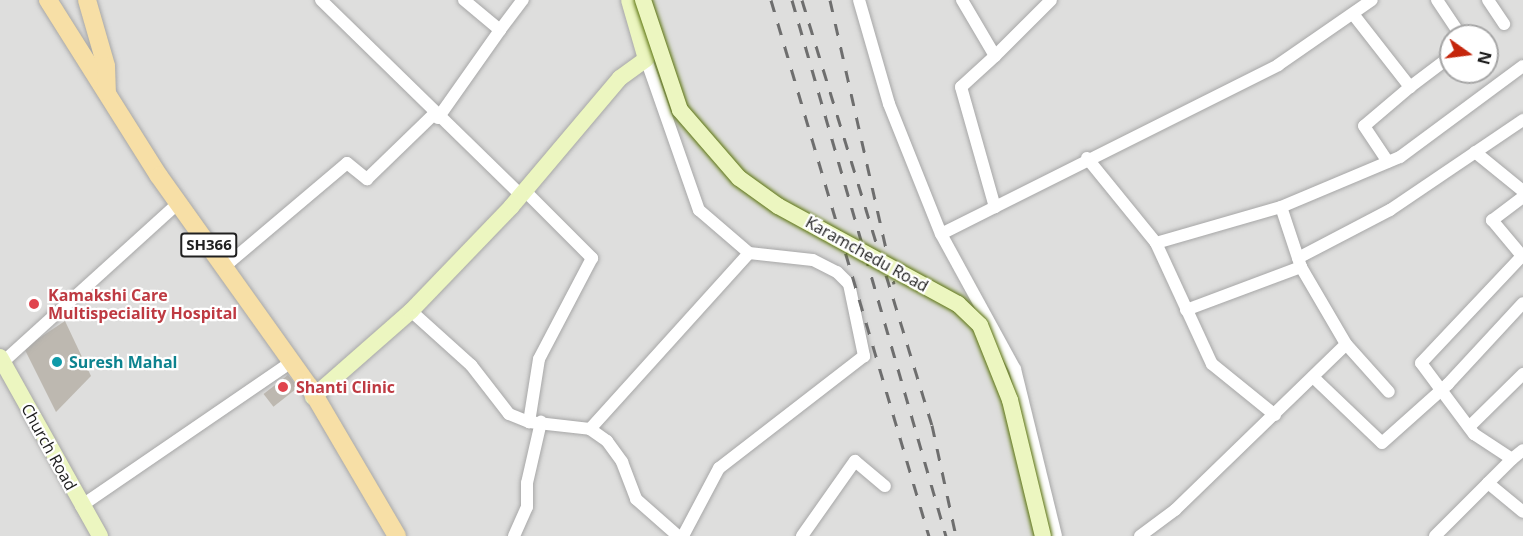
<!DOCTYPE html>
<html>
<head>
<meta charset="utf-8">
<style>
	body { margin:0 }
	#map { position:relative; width:1523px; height:536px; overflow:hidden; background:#f0efe8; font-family:"Open Sans",sans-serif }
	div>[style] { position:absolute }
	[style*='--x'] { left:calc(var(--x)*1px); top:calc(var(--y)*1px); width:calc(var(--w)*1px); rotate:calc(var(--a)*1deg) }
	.residential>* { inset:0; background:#dededd }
	.building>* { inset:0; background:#bdb8b0; transform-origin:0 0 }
	.roads { filter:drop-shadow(0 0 2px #a7a7a7) drop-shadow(0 0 2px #a7a7a7) }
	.street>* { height:12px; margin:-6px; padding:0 6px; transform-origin:6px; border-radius:6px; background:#fff }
	.secondary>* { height:16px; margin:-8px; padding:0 8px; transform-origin:8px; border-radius:8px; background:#ecf6c0 }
	.primary>* { height:18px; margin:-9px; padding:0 9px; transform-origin:9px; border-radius:9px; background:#f7dfa6 }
	.rail>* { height:3px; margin-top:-1.5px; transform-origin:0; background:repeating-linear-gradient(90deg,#6e6e6e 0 12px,transparent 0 24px) }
	.bridges { filter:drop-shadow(0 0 2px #5a730c) drop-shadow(0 0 2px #5a730c) }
	.secondary-bridge>* { height:16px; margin:-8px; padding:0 8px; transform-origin:8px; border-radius:8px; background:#ecf6c0 }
	.dots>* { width:16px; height:16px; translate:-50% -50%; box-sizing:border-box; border:3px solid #fff; border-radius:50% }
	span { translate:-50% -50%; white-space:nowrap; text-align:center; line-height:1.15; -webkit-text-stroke:4.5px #fff; paint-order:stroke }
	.shield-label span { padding:2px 4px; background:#fff; border:2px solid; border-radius:4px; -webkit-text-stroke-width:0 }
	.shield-label { font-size:15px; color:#202020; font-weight:700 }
	.street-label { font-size:16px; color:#202020 }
	.health-label { font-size:16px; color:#be3a42; font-weight:700 }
	.left { translate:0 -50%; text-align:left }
	.culture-label { font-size:16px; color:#0d838f; font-weight:700 }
	.north { position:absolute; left:1439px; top:24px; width:60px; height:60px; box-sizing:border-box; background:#fff; border:2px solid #a6a6a6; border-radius:50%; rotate:104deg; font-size:16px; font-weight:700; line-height:24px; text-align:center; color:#202020 }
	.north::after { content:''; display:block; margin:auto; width:21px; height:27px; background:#c5260c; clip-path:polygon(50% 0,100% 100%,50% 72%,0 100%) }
</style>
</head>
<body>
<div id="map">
	<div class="residential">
		<i style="clip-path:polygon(evenodd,0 0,1523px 0,1523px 536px,0 536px,0 0,1451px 36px,1487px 36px,1487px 72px,1451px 72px,1451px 36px)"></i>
	</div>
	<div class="building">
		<i style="clip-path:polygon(65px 321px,91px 376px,56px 412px,24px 348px)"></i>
		<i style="left:288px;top:375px;width:16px;height:31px;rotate:52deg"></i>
	</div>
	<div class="roads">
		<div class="street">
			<i style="--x:321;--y:0;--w:279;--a:44.3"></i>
			<i style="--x:464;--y:0;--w:47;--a:39.8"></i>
			<i style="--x:500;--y:30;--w:38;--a:-53"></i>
			<i style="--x:859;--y:0;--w:108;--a:73.9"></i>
			<i style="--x:889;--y:104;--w:140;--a:68.2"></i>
			<i style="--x:962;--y:0;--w:65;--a:59.5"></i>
			<i style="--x:995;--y:56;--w:79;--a:-45"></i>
			<i style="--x:1437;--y:0;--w:43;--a:56.3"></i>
			<i style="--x:1488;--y:0;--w:29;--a:56"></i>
			<i style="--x:1353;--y:14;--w:93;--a:52"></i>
			<i style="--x:1410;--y:87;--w:60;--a:139.7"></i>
			<i style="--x:1364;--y:126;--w:43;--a:56.3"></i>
			<i style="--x:995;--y:56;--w:46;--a:137.6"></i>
			<i style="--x:961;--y:87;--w:125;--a:74.2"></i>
			<i style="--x:995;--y:207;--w:317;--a:-26.6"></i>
			<i style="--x:1278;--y:65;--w:114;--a:-34.7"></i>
			<i style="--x:646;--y:59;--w:160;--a:70.7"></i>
			<i style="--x:699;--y:210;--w:66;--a:40.7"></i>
			<i style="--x:749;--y:253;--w:64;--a:6.2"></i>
			<i style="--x:813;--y:260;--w:27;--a:27"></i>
			<i style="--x:837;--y:272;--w:17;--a:45"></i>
			<i style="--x:849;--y:284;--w:74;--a:78.2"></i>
			<i style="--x:864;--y:356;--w:183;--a:142.3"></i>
			<i style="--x:719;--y:468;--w:77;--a:117.9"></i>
			<i style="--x:1410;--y:87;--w:51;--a:-37.1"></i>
			<i style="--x:438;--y:118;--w:108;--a:-54.8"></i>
			<i style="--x:1475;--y:152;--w:62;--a:39.1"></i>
			<i style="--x:1087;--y:158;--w:109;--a:50.9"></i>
			<i style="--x:1156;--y:243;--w:130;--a:-16.1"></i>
			<i style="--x:525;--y:191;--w:95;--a:45"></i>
			<i style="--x:592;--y:258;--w:114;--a:117.7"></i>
			<i style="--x:539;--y:359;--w:64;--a:99"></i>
			<i style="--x:1523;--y:197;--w:39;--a:143"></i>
			<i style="--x:1492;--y:220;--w:48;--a:50"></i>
			<i style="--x:995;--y:207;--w:60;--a:153.4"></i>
			<i style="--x:941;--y:234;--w:154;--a:61.3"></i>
			<i style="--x:1015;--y:369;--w:172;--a:76.2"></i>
			<i style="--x:1156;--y:243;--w:133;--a:65.2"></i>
			<i style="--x:1212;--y:364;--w:81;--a:39"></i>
			<i style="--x:1522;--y:256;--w:147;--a:133.3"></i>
			<i style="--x:1421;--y:363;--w:89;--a:53.3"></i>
			<i style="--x:1474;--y:434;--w:45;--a:33.3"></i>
			<i style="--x:1512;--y:459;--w:14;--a:-39"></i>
			<i style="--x:1298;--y:258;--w:104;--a:-27.6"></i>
			<i style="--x:1390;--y:210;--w:161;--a:-34.1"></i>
			<i style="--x:224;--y:267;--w:161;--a:-40.2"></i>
			<i style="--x:347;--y:163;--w:26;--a:39"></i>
			<i style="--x:367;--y:179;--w:93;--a:-44.1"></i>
			<i style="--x:1186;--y:310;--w:123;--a:-20.5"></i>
			<i style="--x:411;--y:311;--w:81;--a:42"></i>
			<i style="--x:471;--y:365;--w:62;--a:52.2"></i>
			<i style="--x:509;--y:414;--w:22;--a:22"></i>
			<i style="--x:529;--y:422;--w:61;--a:6.5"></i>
			<i style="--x:590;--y:429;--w:21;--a:35"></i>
			<i style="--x:607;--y:441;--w:26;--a:54"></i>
			<i style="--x:622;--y:462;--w:40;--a:69"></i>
			<i style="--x:636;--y:499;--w:56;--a:41.4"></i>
			<i style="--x:1346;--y:344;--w:64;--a:48.1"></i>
			<i style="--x:3;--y:362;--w:229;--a:-42.2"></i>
			<i style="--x:1313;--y:377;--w:95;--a:43.7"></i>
			<i style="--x:1382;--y:443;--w:89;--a:-41.8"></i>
			<i style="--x:1448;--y:384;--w:110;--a:-47.2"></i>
			<i style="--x:1469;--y:427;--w:76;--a:-44.5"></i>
			<i style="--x:590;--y:429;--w:237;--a:-47.9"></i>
			<i style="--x:1512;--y:459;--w:34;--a:135"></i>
			<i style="--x:1488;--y:483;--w:45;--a:39.6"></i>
			<i style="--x:81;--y:506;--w:246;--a:-34.4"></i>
			<i style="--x:514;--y:536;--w:32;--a:-66"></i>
			<i style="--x:527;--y:507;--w:24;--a:-90"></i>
			<i style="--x:527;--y:483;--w:63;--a:-77.1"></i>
			<i style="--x:802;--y:536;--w:92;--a:-54.8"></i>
			<i style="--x:855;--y:461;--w:39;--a:40"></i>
			<i style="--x:1140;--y:536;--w:44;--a:-36.6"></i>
			<i style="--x:1175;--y:510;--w:238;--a:-44.1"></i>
			<i style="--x:1346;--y:344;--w:89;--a:-120.3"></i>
			<i style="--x:1301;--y:267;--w:63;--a:-108.4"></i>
			<i style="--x:1281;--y:207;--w:129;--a:-22.8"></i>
			<i style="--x:1400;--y:157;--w:153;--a:-36.5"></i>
			<i style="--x:1435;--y:536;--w:75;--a:-45"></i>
		</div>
		<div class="secondary">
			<i style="--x:0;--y:357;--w:205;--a:60.8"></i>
			<i style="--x:313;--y:397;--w:130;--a:-41.3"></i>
			<i style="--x:411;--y:311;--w:144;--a:-46.1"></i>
			<i style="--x:511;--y:207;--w:169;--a:-49.8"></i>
			<i style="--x:620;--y:78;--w:32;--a:-36"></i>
			<i style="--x:646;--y:59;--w:61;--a:-106.1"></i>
		</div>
		<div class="primary">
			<i style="--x:48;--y:0;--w:208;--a:57.8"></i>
			<i style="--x:159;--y:176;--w:258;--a:54.5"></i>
			<i style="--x:309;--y:386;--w:174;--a:59.6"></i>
			<i style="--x:87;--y:0;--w:69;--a:73.9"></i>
			<i style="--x:106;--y:66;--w:26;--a:88"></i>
		</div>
	</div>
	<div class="rail">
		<i style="--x:771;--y:0;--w:559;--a:73.58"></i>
		<i style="--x:792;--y:0;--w:558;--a:73.97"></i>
		<i style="--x:802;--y:0;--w:444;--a:73"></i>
		<i style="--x:932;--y:425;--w:114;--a:77.8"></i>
		<i style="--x:830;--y:0;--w:291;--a:77.3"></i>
	</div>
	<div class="bridges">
		<div class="secondary-bridge">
			<i style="--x:643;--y:0;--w:116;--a:71.4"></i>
			<i style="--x:680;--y:110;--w:90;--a:49.1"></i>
			<i style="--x:739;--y:178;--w:48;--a:35.7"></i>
			<i style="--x:778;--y:206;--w:205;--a:28.6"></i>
			<i style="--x:958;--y:304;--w:30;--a:44"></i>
			<i style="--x:980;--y:325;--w:81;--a:68.2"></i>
			<i style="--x:1010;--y:400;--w:140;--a:76.4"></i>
		</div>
	</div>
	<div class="dots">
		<i style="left:34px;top:304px;background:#e0444e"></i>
		<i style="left:57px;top:362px;background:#0f9aa8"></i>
		<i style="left:283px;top:387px;background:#e0444e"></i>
	</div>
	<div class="shield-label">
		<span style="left:209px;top:245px">SH366</span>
	</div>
	<div class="street-label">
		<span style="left:867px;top:254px;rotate:29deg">Karamchedu Road</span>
		<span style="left:49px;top:447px;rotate:61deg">Church Road</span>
	</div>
	<div class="health-label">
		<span class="left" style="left:48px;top:304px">Kamakshi Care<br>Multispeciality Hospital</span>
		<span class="left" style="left:296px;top:387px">Shanti Clinic</span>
	</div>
	<div class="culture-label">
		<span class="left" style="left:69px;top:362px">Suresh Mahal</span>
	</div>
	<div class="north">N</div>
</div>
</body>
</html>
